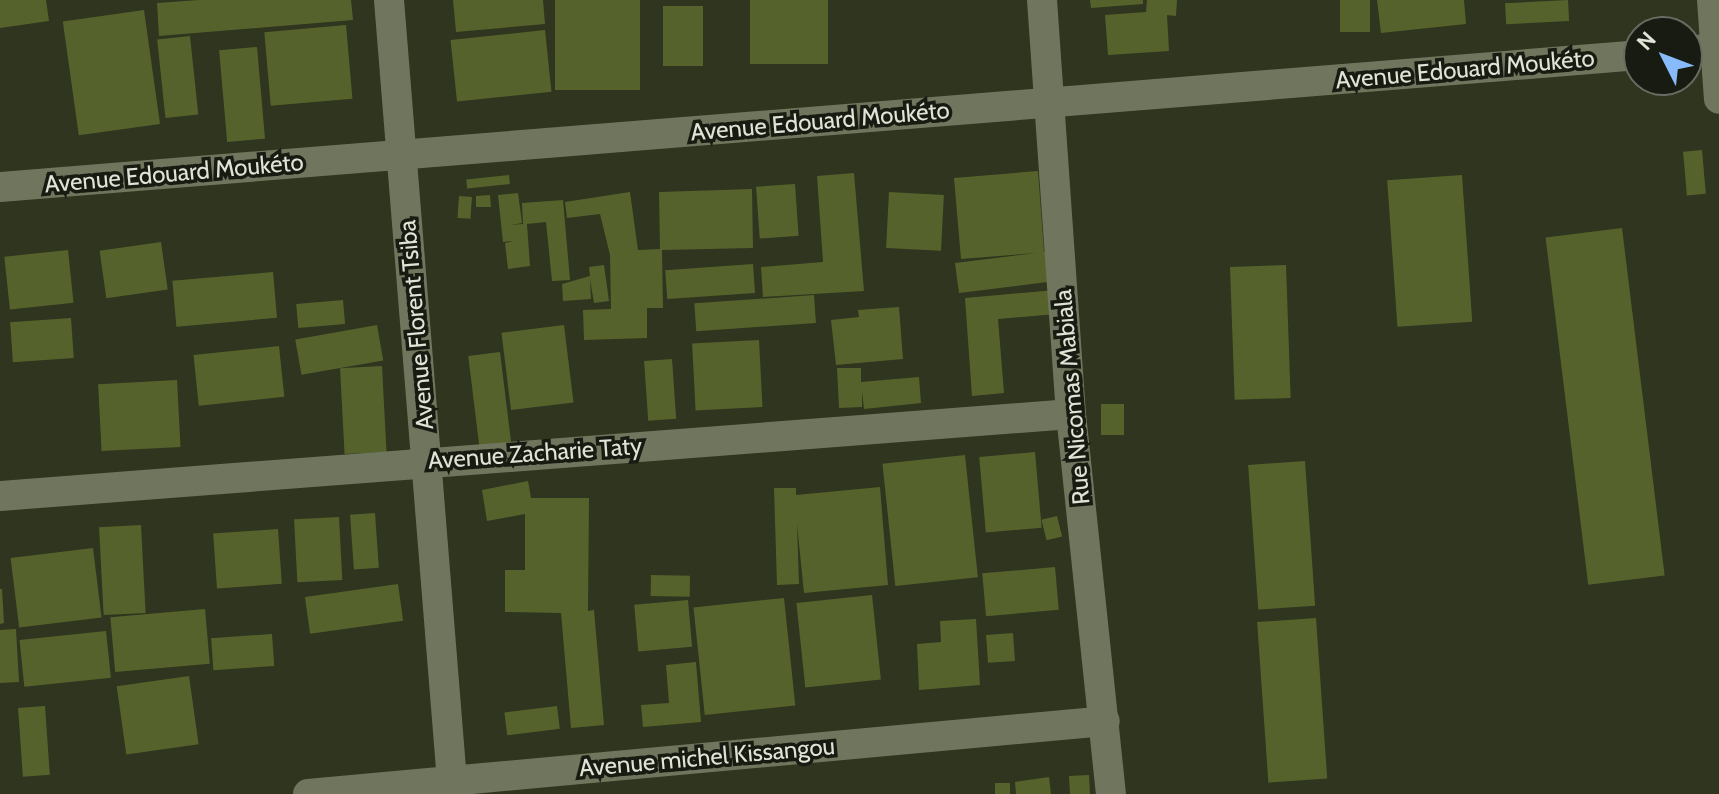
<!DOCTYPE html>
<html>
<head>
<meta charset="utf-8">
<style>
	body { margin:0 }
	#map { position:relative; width:1719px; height:794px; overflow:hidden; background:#2f351e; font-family:Cabin,sans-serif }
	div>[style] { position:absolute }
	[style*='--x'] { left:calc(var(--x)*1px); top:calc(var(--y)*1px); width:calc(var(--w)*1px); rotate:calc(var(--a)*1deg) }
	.building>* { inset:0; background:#56622c; transform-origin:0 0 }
	.street>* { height:30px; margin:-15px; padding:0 15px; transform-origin:15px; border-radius:15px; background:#70765d }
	span { translate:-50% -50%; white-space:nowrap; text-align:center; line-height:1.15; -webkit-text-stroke:7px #181b11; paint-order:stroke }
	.street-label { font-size:24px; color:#e0e4d6 }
	.north { position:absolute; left:1623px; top:16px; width:80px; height:80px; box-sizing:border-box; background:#181b11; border:2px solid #686b60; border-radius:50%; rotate:312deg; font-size:22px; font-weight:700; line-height:32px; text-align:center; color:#e0e4d6 }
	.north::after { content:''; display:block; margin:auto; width:28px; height:36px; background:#87bbfc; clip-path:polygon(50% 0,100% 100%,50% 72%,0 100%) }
</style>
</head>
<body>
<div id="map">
	<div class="building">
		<i style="clip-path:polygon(0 0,46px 0,49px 21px,0 28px)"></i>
		<i style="clip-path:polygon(199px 0,351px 0,353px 20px,159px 36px,157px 3px)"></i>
		<i style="clip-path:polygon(453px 0,543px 0,545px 24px,456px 32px)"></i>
		<i style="left:555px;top:0;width:85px;height:90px"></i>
		<i style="left:750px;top:0;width:78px;height:64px"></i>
		<i style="clip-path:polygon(1090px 0,1143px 0,1143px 4px,1091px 8px)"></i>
		<i style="clip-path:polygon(1147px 0,1177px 0,1176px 16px,1167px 15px,1169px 51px,1108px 55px,1105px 15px,1146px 12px)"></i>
		<i style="left:1340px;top:0;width:30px;height:32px"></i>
		<i style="clip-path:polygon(1377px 0,1464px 0,1466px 24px,1381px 33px)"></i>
		<i style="left:1568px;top:0;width:21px;height:63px;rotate:87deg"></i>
		<i style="left:663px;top:6px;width:40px;height:60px"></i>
		<i style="left:144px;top:10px;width:115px;height:82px;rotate:82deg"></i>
		<i style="left:346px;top:25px;width:74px;height:82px;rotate:85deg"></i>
		<i style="left:545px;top:30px;width:62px;height:95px;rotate:84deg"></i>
		<i style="left:190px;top:36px;width:79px;height:33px;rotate:84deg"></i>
		<i style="left:257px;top:47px;width:92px;height:38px;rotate:85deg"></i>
		<i style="left:1702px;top:150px;width:44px;height:19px;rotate:85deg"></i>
		<i style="clip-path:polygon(1038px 171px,1044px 252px,1052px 251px,1055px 281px,959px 293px,955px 263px,1036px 253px,961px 259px,954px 178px)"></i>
		<i style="clip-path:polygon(854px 173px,864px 291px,763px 297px,761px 267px,823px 262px,817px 176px)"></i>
		<i style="left:509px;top:175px;width:9px;height:43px;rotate:84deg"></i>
		<i style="left:1462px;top:175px;width:147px;height:75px;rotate:86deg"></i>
		<i style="left:795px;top:184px;width:52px;height:39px;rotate:86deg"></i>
		<i style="clip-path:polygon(752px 189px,753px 248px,662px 250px,663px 308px,647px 308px,647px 338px,584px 340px,583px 310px,611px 309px,610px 255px,600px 214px,567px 218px,565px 202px,630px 192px,638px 250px,660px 249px,659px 192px)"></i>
		<i style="left:889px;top:192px;width:55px;height:56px;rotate:3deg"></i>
		<i style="clip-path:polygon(518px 193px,522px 223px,511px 225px,523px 224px,522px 203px,563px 200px,570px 280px,552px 281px,546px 222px,527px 224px,530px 266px,508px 269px,505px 243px,514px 241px,503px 242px,498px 195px)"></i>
		<i style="clip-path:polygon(490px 195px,491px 207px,476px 207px,476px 196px)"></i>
		<i style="left:459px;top:196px;width:13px;height:22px;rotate:4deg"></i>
		<i style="left:1622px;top:228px;width:350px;height:77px;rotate:83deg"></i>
		<i style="left:161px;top:242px;width:48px;height:62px;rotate:82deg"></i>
		<i style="left:68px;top:250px;width:53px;height:64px;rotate:84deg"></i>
		<i style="left:753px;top:264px;width:29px;height:88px;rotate:86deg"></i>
		<i style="clip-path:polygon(604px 265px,609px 301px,594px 303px,590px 279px,591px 299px,563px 301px,562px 284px,590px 276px,589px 267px)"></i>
		<i style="left:1286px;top:265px;width:133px;height:56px;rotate:88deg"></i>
		<i style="left:273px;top:272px;width:46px;height:101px;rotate:85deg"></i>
		<i style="clip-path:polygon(1056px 290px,1057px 314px,998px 319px,1004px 393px,972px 396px,965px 298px)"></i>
		<i style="left:814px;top:295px;width:28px;height:120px;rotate:86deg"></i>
		<i style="left:343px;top:300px;width:24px;height:47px;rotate:85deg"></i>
		<i style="clip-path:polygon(899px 307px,903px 359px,836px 365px,831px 320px,859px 317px,858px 310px)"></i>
		<i style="left:71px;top:318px;width:40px;height:61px;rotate:86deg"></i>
		<i style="left:377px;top:325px;width:36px;height:83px;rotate:80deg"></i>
		<i style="left:564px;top:325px;width:78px;height:63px;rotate:83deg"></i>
		<i style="left:759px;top:340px;width:67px;height:67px;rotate:87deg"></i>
		<i style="left:279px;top:346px;width:51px;height:86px;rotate:84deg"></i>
		<i style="left:500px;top:352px;width:101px;height:32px;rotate:83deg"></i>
		<i style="left:672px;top:359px;width:60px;height:28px;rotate:86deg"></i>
		<i style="left:382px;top:366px;width:86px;height:42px;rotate:87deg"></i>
		<i style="clip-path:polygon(837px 368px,861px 368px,861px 382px,919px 377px,921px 403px,864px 409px,862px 392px,862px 407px,839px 408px)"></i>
		<i style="left:177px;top:380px;width:67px;height:79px;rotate:87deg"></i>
		<i style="left:1101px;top:404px;width:23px;height:31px"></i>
		<i style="left:1035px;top:452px;width:76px;height:56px;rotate:85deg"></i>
		<i style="left:965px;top:455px;width:123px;height:83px;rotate:84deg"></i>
		<i style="left:1305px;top:461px;width:145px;height:57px;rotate:86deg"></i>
		<i style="clip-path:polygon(528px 481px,531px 498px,589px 498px,588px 611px,594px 610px,604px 725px,571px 728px,561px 613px,505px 612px,505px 570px,525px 570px,525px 514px,487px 521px,482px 490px)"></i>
		<i style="clip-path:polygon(880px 487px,888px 585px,804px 593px,797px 524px,799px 584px,777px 585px,774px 488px,796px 488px,796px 495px)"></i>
		<i style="left:375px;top:513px;width:55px;height:25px;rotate:86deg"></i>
		<i style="left:1057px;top:516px;width:21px;height:16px;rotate:76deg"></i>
		<i style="left:339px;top:517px;width:63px;height:45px;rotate:87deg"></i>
		<i style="left:141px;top:525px;width:88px;height:42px;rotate:87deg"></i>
		<i style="left:278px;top:529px;width:55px;height:65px;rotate:86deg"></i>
		<i style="left:93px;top:548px;width:70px;height:83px;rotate:83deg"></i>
		<i style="left:1055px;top:567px;width:43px;height:73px;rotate:85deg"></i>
		<i style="left:651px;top:575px;width:39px;height:21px;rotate:1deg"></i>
		<i style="left:398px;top:584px;width:37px;height:94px;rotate:82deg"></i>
		<i style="clip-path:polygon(0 589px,2px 589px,4px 623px,0 624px)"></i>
		<i style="left:872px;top:595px;width:85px;height:76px;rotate:84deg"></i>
		<i style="left:784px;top:598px;width:108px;height:91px;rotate:84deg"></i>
		<i style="left:688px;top:600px;width:47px;height:54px;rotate:85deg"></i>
		<i style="left:205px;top:609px;width:55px;height:95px;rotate:85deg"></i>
		<i style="left:1316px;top:618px;width:161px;height:59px;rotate:86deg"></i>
		<i style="clip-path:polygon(976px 619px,980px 685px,919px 690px,917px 644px,941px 642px,940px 621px)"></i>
		<i style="clip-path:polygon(16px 629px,19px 682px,0 683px,0 630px)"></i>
		<i style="left:106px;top:631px;width:47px;height:87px;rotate:84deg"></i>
		<i style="left:1013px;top:633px;width:28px;height:27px;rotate:86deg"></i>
		<i style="left:272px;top:634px;width:32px;height:61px;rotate:86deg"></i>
		<i style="clip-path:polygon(696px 662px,701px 722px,643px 727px,641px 705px,669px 703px,666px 665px)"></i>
		<i style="left:189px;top:676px;width:69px;height:73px;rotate:82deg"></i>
		<i style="left:45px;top:706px;width:69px;height:27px;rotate:86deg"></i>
		<i style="left:557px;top:706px;width:23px;height:53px;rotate:83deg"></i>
		<i style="left:1089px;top:775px;width:19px;height:20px;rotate:87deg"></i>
		<i style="clip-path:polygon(1049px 777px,1051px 794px,1016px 794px,1015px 782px)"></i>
		<i style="left:995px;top:783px;width:15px;height:11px"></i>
	</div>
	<div class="street">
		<i style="--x:389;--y:0;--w:797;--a:85.39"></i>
		<i style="--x:1042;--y:0;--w:415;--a:86"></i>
		<i style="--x:1071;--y:414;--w:382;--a:84"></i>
		<i style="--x:1712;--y:0;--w:99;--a:86"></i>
		<i style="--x:1687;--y:51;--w:29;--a:-6"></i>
		<i style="--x:0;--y:187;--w:1644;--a:-4.6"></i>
		<i style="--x:0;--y:496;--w:1074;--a:-4.38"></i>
		<i style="--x:308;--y:794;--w:800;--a:-5.23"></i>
	</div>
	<div class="street-label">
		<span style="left:1465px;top:69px;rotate:-5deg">Avenue Edouard Moukéto</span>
		<span style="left:820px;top:121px;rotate:-5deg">Avenue Edouard Moukéto</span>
		<span style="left:174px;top:173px;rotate:-5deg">Avenue Edouard Moukéto</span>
		<span style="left:416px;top:325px;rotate:-95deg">Avenue Florent Tsiba</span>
		<span style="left:1072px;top:397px;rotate:-95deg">Rue Nicomas Mabiala</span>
		<span style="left:535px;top:453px;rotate:-4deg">Avenue Zacharie Taty</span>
		<span style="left:707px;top:757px;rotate:-5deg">Avenue michel Kissangou</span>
	</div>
	<div class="north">N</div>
</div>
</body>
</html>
